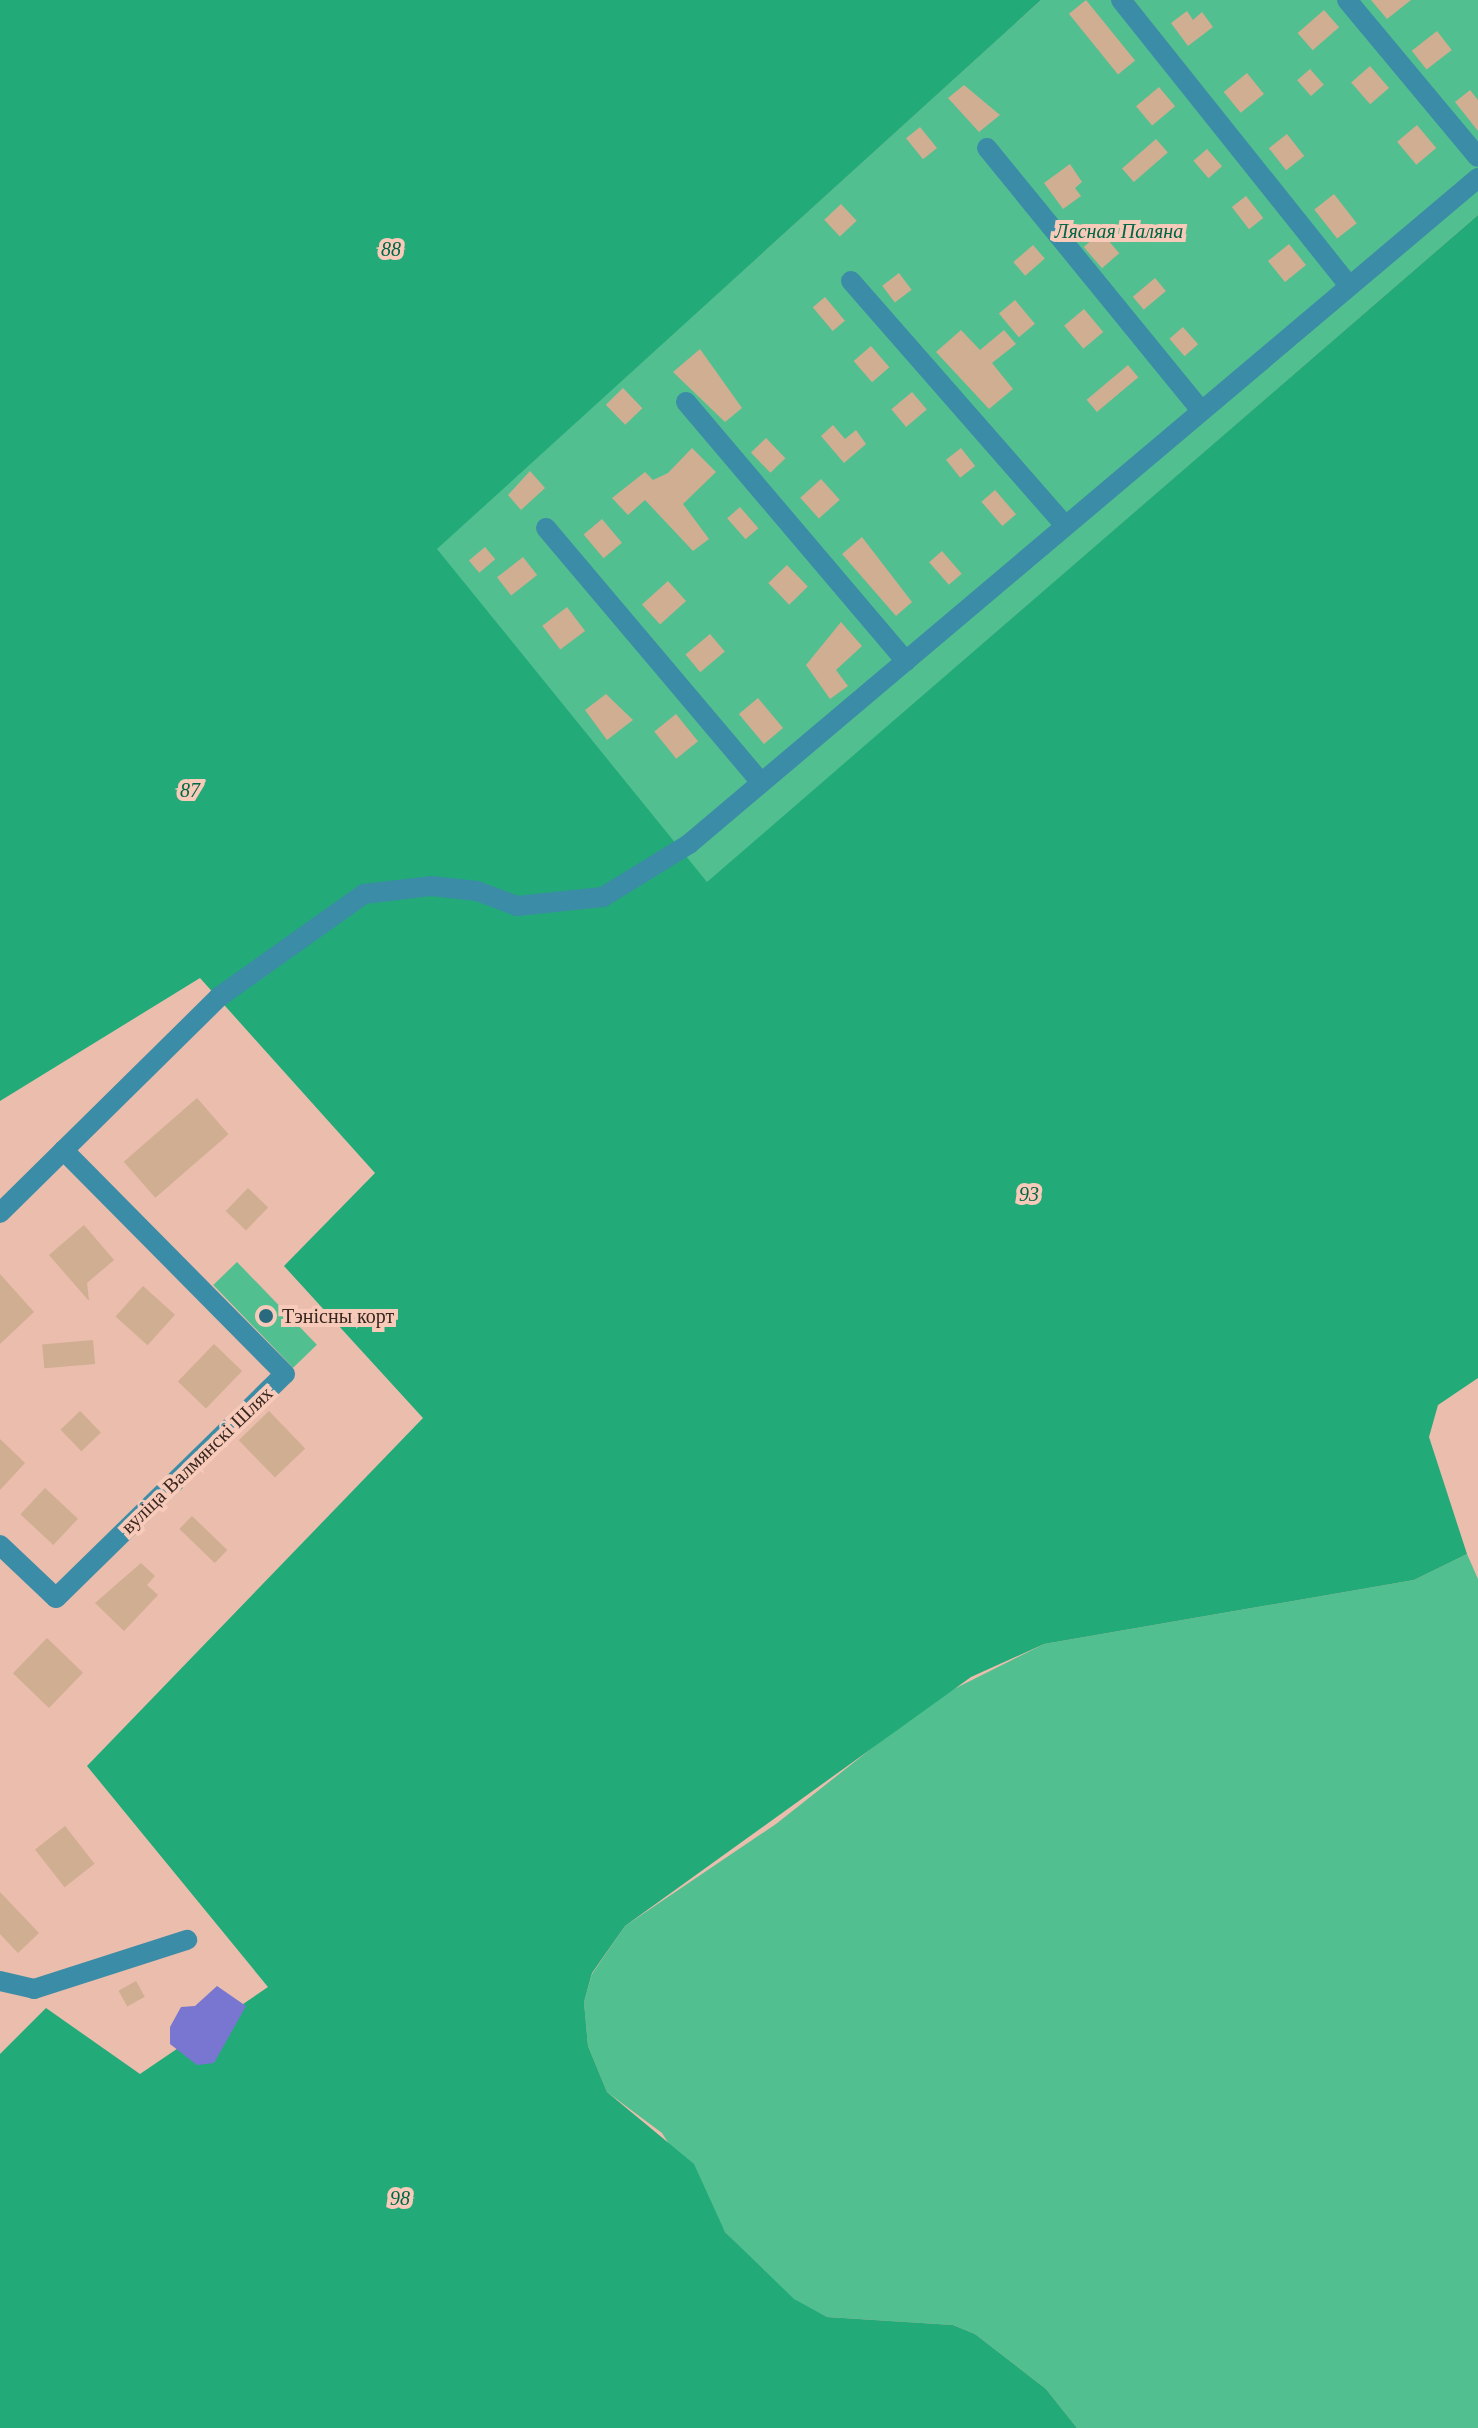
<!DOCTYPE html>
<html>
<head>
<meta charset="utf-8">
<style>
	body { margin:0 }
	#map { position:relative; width:1478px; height:2428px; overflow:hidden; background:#eabdac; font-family:Georgia,serif }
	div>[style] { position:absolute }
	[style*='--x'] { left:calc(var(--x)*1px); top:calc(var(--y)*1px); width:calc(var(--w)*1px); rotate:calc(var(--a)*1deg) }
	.green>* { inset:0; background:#52bf90; transform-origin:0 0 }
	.forest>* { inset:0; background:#23aa79 }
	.water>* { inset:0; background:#7876d0 }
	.building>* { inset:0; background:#d0ae91; transform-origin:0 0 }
	.minor>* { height:20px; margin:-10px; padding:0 10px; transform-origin:10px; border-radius:10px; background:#3b8ca6 }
	.dots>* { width:22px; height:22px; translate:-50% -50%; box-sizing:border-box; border:4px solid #f7cab9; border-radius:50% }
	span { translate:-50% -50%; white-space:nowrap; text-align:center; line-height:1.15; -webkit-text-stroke:8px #f7cab9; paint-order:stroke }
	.park-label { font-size:20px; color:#006645; font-style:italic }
	.poi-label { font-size:20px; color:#37261f }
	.left { translate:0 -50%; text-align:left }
	.street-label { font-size:20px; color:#37261f }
</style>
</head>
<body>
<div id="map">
	<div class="green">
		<i style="clip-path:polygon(1041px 0,1478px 0,1478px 215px,707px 883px,436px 549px)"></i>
		<i style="left:237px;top:1262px;width:115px;height:33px;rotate:46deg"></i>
		<i style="clip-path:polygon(1467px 1554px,1478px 1579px,1478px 2428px,1077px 2428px,1046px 2389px,975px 2334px,953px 2325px,827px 2317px,794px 2300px,725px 2232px,662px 2133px,607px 2092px,588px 2046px,584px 2002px,592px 1974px,625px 1926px,776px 1824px,934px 1699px,1044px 1644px,1414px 1580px)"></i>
	</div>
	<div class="forest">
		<i style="clip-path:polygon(0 0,1041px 0,437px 549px,707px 882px,1478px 215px,1478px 1378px,1438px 1405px,1429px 1437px,1467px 1554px,1414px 1580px,1044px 1644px,971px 1677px,625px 1926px,592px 1973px,584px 2002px,588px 2046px,607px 2092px,694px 2164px,725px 2232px,794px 2299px,827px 2317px,953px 2325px,975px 2334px,1046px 2389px,1077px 2428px,0 2428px,0 2054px,46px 2008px,140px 2074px,268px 1987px,87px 1766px,423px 1418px,284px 1266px,375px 1173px,200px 978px,0 1101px)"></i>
	</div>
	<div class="water">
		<i style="clip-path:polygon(217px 1986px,246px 2006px,214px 2063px,197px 2065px,170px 2044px,170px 2027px,181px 2007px,195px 2006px)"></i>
	</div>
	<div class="building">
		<i style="left:1086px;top:0;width:78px;height:22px;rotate:51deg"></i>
		<i style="clip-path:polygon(1371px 0,1411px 0,1387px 19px)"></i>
		<i style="left:1324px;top:10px;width:23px;height:35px;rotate:49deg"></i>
		<i style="clip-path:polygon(1187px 11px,1193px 20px,1202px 12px,1213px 27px,1188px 46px,1171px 23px)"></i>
		<i style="left:1437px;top:31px;width:24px;height:32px;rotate:52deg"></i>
		<i style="left:1370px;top:66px;width:29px;height:25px;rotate:49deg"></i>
		<i style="left:1310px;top:69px;width:21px;height:17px;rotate:49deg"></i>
		<i style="left:1247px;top:73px;width:27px;height:30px;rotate:51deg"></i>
		<i style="clip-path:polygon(964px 85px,1000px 115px,979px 132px,948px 98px)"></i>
		<i style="left:1159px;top:87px;width:25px;height:30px;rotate:50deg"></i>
		<i style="clip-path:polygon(1470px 90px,1478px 100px,1478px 131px,1455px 102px)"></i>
		<i style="left:1417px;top:125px;width:30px;height:26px;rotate:50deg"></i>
		<i style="left:920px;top:127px;width:27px;height:18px;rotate:51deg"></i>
		<i style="left:1287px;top:134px;width:28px;height:23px;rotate:52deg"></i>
		<i style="left:1156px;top:139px;width:18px;height:45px;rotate:49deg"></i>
		<i style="left:1207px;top:149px;width:23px;height:18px;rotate:49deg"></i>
		<i style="clip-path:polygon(1070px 164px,1082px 182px,1075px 188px,1081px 196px,1063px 209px,1044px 183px)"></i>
		<i style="left:1334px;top:194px;width:37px;height:25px;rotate:52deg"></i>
		<i style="left:1246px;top:196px;width:28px;height:18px;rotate:52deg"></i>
		<i style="left:841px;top:204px;width:23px;height:23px;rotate:47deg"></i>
		<i style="left:1101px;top:232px;width:28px;height:23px;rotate:49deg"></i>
		<i style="left:1289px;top:244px;width:27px;height:27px;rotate:51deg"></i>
		<i style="left:1033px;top:245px;width:18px;height:26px;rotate:49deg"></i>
		<i style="left:899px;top:273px;width:21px;height:21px;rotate:53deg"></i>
		<i style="left:1155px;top:278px;width:17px;height:29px;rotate:50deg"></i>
		<i style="left:825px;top:297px;width:31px;height:16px;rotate:50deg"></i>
		<i style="left:1015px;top:300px;width:31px;height:21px;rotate:50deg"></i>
		<i style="left:1084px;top:309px;width:30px;height:26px;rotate:50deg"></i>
		<i style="left:1183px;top:327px;width:23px;height:18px;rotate:49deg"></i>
		<i style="clip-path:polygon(961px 330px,980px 350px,1004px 330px,1016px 344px,992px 363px,1013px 389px,989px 409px,936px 352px)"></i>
		<i style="left:871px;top:346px;width:28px;height:23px;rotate:49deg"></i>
		<i style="clip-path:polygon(700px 349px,742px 408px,725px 422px,673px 372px)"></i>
		<i style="left:1128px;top:365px;width:16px;height:54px;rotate:50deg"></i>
		<i style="left:623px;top:388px;width:28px;height:24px;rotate:46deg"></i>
		<i style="left:912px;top:392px;width:23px;height:27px;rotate:50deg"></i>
		<i style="clip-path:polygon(833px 425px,845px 439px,856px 430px,866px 444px,844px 463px,821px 436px)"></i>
		<i style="left:766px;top:438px;width:28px;height:21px;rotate:46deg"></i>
		<i style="clip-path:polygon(692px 448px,716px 472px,683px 504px,709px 539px,693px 551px,645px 500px,628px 515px,612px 498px,645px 472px,653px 480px,668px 473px)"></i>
		<i style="left:961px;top:448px;width:23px;height:19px;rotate:52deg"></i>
		<i style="clip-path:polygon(530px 471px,545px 488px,521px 510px,508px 495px)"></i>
		<i style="left:821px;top:479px;width:28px;height:28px;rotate:48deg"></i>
		<i style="left:995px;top:490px;width:32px;height:18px;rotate:49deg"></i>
		<i style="left:740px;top:507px;width:28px;height:17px;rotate:49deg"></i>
		<i style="left:602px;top:519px;width:31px;height:24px;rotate:50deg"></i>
		<i style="clip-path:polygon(862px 537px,912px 602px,896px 616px,842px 554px)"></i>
		<i style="left:485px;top:547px;width:16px;height:21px;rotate:50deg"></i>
		<i style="left:942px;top:551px;width:30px;height:17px;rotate:49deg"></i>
		<i style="left:523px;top:557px;width:23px;height:33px;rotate:52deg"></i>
		<i style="left:787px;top:565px;width:30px;height:26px;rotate:46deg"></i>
		<i style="left:668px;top:581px;width:27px;height:35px;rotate:48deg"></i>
		<i style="left:567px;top:607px;width:30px;height:31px;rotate:53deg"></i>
		<i style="clip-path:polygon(841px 622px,862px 646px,836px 670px,848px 686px,830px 699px,806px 665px)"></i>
		<i style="left:710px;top:634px;width:23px;height:32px;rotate:50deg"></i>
		<i style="clip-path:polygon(606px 694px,633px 720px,607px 740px,585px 710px)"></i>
		<i style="left:758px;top:698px;width:39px;height:25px;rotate:50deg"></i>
		<i style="left:676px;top:714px;width:35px;height:28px;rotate:51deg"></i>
		<i style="left:197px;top:1098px;width:48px;height:97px;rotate:49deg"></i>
		<i style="left:248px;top:1188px;width:28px;height:32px;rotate:44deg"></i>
		<i style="clip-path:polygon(84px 1225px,114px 1260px,87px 1283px,89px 1301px,49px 1255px)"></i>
		<i style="clip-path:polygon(0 1274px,34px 1312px,0 1344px)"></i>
		<i style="left:143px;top:1286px;width:43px;height:41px;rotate:42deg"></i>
		<i style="left:93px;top:1340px;width:24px;height:51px;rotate:85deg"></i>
		<i style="left:214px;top:1344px;width:39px;height:52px;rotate:44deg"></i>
		<i style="left:80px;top:1411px;width:30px;height:27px;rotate:46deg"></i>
		<i style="left:269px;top:1411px;width:52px;height:42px;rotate:46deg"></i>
		<i style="clip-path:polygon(0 1439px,25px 1463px,0 1490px)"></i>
		<i style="left:45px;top:1488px;width:45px;height:36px;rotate:43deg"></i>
		<i style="left:192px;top:1516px;width:49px;height:18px;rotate:44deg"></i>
		<i style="clip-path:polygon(141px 1563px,155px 1576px,147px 1585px,158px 1595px,124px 1631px,95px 1603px)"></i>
		<i style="left:47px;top:1638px;width:50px;height:49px;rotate:44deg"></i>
		<i style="left:65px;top:1826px;width:48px;height:38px;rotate:52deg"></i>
		<i style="clip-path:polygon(0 1892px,39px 1933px,18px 1953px,0 1934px)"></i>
		<i style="left:136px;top:1981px;width:18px;height:20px;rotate:61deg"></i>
	</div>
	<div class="minor">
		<i style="--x:1121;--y:0;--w:364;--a:51.4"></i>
		<i style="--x:1347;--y:0;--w:204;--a:50.2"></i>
		<i style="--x:987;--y:148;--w:335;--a:50.8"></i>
		<i style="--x:851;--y:281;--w:323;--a:48.8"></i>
		<i style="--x:686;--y:402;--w:340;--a:49.7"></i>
		<i style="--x:546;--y:528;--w:330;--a:49.8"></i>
		<i style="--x:0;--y:1213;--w:308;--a:-44.6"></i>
		<i style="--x:219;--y:997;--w:178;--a:-35.4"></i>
		<i style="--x:364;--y:894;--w:67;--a:-6.8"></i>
		<i style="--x:431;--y:886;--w:46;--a:6.2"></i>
		<i style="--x:477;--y:891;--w:43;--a:20.6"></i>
		<i style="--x:517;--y:906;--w:86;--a:-6"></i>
		<i style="--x:603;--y:897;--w:101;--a:-31.6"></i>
		<i style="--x:689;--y:844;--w:1033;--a:-40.17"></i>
		<i style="--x:0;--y:1545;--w:77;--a:43.4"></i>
		<i style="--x:56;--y:1598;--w:320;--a:-44.4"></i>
		<i style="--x:285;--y:1374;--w:315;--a:-134.7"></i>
		<i style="--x:0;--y:1981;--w:35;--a:13"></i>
		<i style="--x:34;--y:1989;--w:161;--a:-17.8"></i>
	</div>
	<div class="dots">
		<i style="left:266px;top:1316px;background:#2a6a7e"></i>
	</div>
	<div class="park-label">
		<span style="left:1119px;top:231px">Лясная Паляна</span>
		<span style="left:391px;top:249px">88</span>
		<span style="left:190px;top:790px">87</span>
		<span style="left:1029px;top:1194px">93</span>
		<span style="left:400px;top:2198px">98</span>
	</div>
	<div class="poi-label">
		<span class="left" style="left:282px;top:1316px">Тэнісны корт</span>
	</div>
	<div class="street-label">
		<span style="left:197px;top:1460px;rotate:-44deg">вуліца Валмянскі Шлях</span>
	</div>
</div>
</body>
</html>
